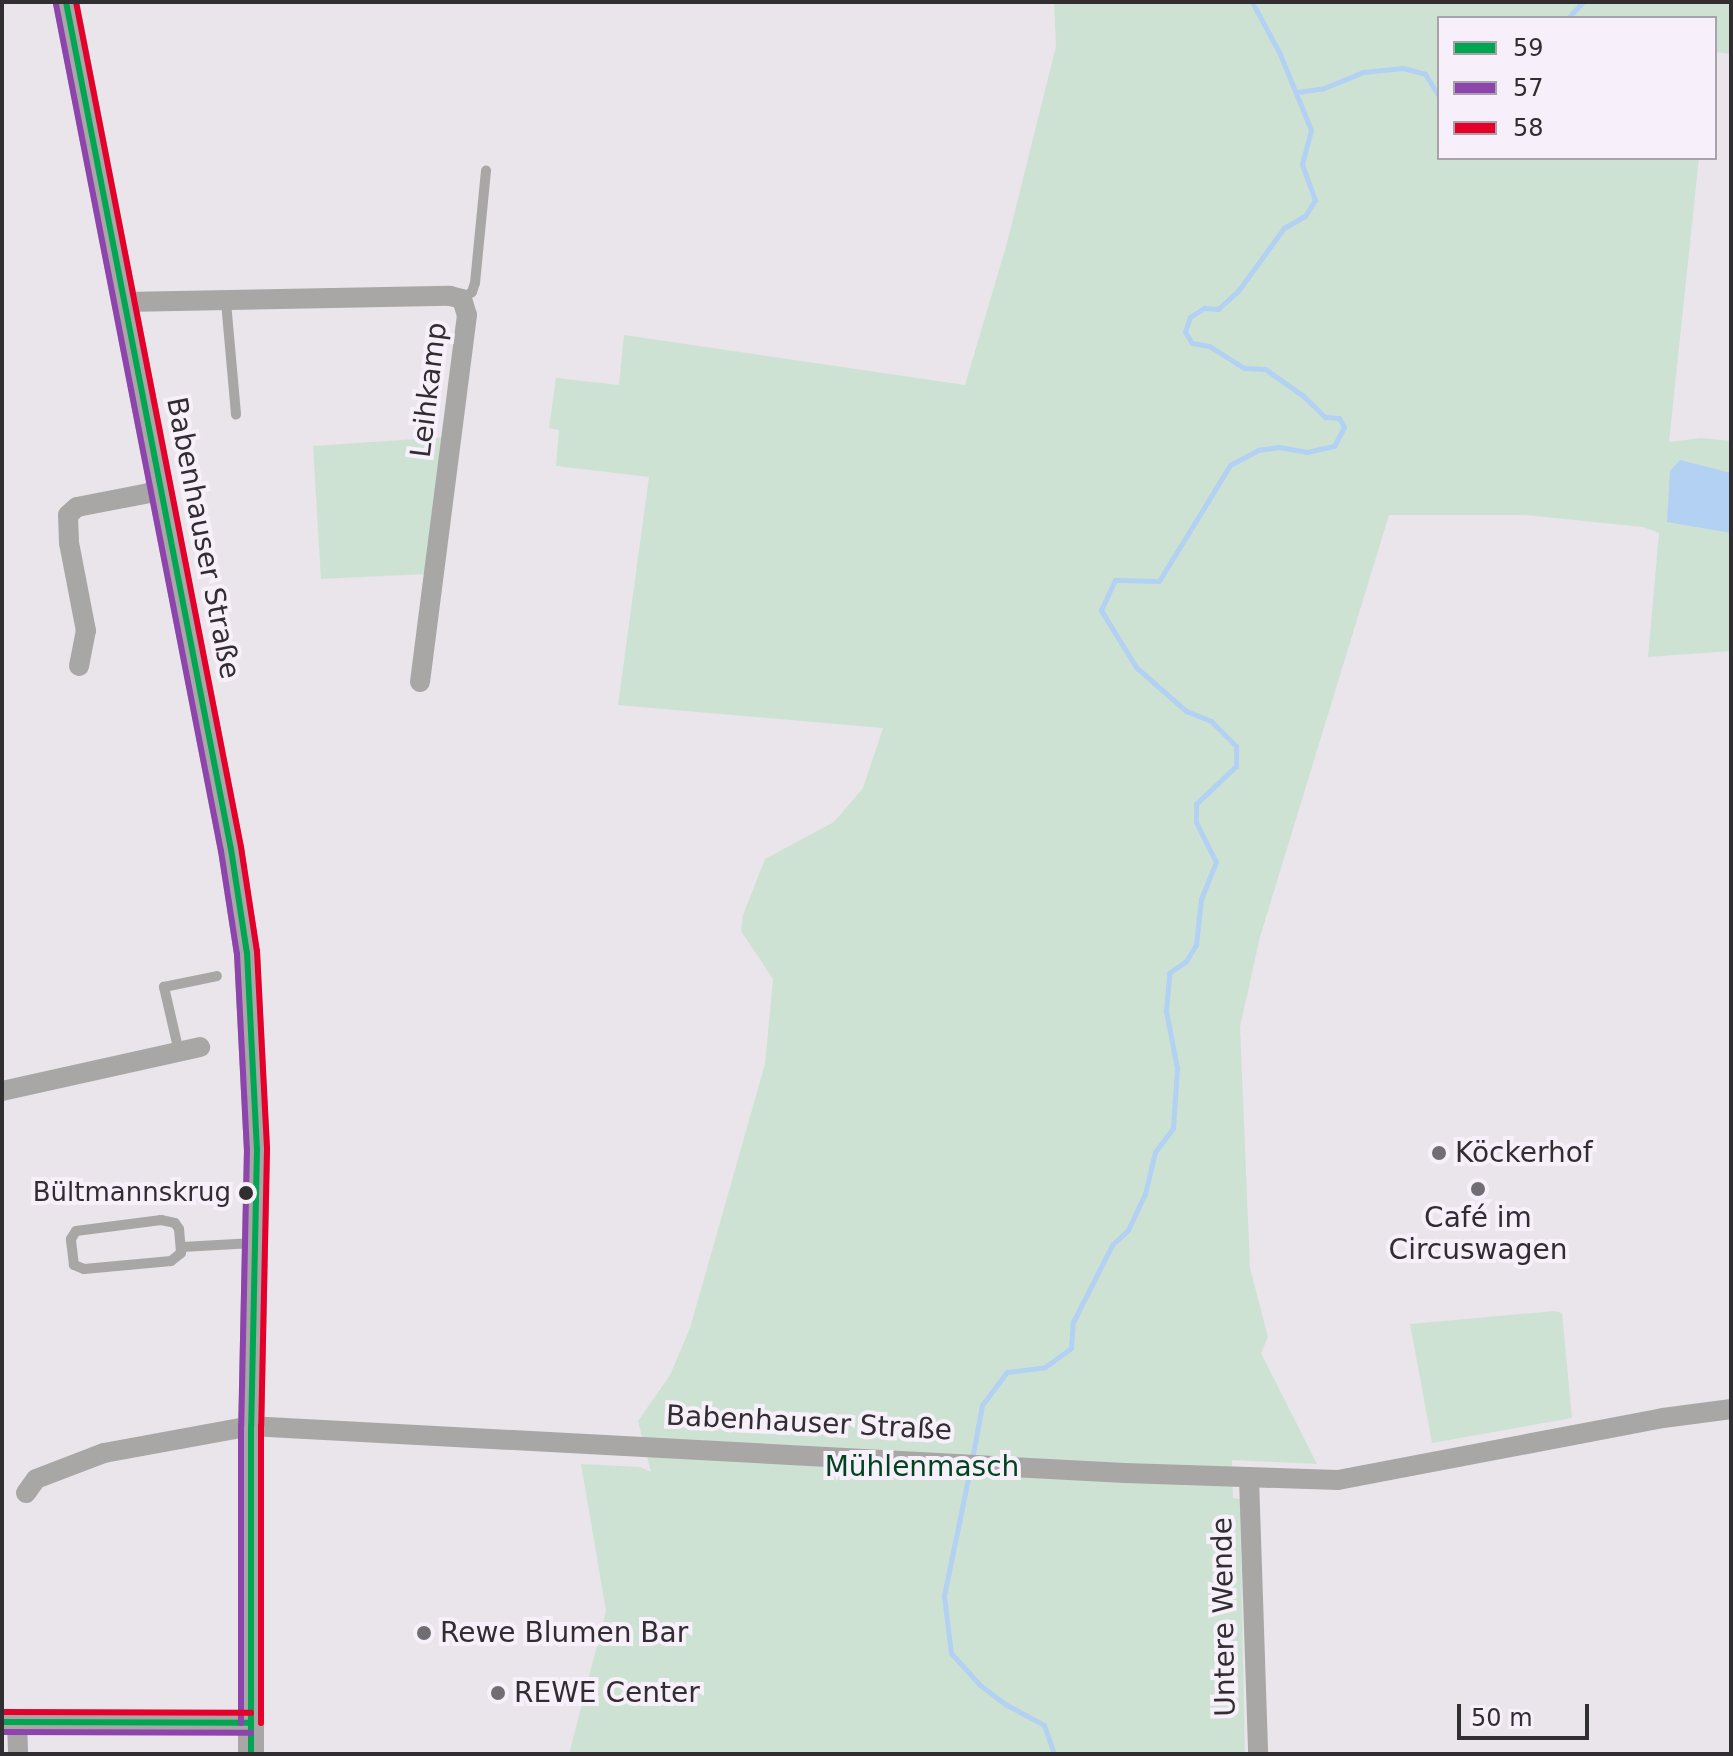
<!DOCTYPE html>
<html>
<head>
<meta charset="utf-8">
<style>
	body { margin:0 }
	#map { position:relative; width:1733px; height:1756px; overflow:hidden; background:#e9e5eb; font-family:"DejaVu Sans",sans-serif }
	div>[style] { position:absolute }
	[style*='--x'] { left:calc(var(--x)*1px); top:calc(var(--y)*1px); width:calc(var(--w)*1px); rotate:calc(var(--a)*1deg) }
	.green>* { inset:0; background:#cee2d4 }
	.water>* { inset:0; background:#b2d1f3 }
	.stream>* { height:5px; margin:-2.5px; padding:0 2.5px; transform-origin:2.5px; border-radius:2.5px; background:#b2d1f3 }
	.service>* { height:10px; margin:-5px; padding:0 5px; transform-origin:5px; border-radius:5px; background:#a8a7a6 }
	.minor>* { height:20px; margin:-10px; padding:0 10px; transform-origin:10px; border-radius:10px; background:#a8a7a6 }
	.secondary>* { height:26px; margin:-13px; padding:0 13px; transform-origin:13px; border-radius:13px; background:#a8a6a6 }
	.bus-1>* { height:6px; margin:-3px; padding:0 3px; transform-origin:3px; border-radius:3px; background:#00a651 }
	.bus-2>* { height:6px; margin:-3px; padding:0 3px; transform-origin:3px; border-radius:3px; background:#8e44ad }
	.bus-3>* { height:6px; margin:-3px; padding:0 3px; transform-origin:3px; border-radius:3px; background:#e4002b }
	.dots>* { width:22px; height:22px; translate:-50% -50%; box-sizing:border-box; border:4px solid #f7f0fb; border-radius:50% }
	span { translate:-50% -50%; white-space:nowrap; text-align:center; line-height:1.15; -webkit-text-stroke:8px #f7f0fb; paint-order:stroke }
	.bus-label { font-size:26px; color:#312e32 }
	.right { translate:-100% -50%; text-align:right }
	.street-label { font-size:28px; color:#312e32 }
	.poi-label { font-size:28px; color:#312e32 }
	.left { translate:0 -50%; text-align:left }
	.park-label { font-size:28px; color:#00441f }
	.frame { position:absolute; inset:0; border:4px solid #312e32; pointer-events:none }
	.legend { position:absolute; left:1437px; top:16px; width:280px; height:144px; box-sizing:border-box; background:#f7f0fb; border:2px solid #a8a2ab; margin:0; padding:10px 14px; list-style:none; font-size:24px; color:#312e32 }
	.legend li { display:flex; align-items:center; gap:16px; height:40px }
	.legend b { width:40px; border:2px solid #a8a2ab }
	.scale { position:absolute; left:1457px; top:1704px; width:132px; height:36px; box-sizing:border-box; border:4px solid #312e32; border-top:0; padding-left:10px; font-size:24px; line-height:28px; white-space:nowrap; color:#312e32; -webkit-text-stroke:6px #f7f0fb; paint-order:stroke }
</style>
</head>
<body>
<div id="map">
	<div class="green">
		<i style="clip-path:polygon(1054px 2px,1731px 2px,1731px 54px,1715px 52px,1715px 18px,1439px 18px,1439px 158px,1699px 158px,1669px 442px,1701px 438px,1731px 441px,1731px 651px,1648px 657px,1659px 533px,1643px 527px,1525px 515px,1389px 515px,1260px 937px,1240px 1027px,1250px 1268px,1268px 1337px,1261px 1353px,1317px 1464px,1232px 1460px,1233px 1498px,1240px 1499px,1245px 1754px,569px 1754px,606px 1611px,581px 1464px,640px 1467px,651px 1472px,638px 1421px,670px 1375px,690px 1328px,765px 1064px,773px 979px,741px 931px,743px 915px,765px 859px,834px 822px,863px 788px,883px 728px,618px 705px,649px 477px,556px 466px,559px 430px,549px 428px,556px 378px,619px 385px,624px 335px,965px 385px,1007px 243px,1056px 46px)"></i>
		<i style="clip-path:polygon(445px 437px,426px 574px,321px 579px,313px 446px)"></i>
		<i style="clip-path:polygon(1555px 1311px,1562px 1313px,1572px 1418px,1432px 1443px,1410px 1324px)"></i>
	</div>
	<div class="water">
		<i style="clip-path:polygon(1680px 460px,1731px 473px,1731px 533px,1667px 522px,1670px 471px)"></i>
	</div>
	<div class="stream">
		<i style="--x:1568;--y:18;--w:22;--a:-47"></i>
		<i style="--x:1297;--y:92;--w:27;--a:-8"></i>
		<i style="--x:1324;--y:88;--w:42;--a:-22.3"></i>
		<i style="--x:1363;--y:72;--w:40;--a:-5.7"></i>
		<i style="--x:1403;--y:68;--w:23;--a:15"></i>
		<i style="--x:1425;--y:74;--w:26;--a:58"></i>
		<i style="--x:972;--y:1459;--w:55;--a:-79.5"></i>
		<i style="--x:982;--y:1405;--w:41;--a:-52.9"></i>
		<i style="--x:1007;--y:1372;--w:38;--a:-7"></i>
		<i style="--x:1045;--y:1367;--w:32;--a:-36"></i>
		<i style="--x:1071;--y:1348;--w:26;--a:-86"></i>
		<i style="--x:1073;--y:1322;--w:86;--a:-63.1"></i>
		<i style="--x:1112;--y:1245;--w:22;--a:-43"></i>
		<i style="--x:1128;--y:1230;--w:40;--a:-65"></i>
		<i style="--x:1145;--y:1194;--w:43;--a:-76.6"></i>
		<i style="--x:1155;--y:1152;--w:30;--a:-53"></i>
		<i style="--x:1173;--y:1128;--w:60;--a:-86.2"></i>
		<i style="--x:1177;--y:1068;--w:58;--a:-100.9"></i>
		<i style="--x:1166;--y:1011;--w:38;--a:-85"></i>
		<i style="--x:1169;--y:973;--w:21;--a:-35"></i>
		<i style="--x:1186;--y:961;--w:19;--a:-58"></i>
		<i style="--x:1196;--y:945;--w:46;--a:-83.8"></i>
		<i style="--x:1201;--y:899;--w:40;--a:-68"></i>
		<i style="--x:1216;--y:862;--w:45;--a:-116.6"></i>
		<i style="--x:1196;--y:822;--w:18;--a:-90"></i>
		<i style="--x:1196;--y:804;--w:55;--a:-43.5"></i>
		<i style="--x:1236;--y:766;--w:20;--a:-90"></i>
		<i style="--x:1236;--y:746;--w:35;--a:-135"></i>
		<i style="--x:1211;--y:721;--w:27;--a:-158"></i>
		<i style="--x:1186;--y:711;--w:67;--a:-138.7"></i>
		<i style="--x:1136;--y:667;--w:67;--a:-121.6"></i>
		<i style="--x:1101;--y:610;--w:33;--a:-65"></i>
		<i style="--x:1115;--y:580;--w:44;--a:1.3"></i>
		<i style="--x:1159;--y:581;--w:136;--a:-58.5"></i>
		<i style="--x:1230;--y:465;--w:32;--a:-28"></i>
		<i style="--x:1258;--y:450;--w:21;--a:-8"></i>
		<i style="--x:1279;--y:447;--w:28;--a:10"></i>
		<i style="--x:1307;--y:452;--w:28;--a:-13"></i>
		<i style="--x:1334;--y:446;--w:21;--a:-62"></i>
		<i style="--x:1344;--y:427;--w:10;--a:-119"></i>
		<i style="--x:1339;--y:418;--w:14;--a:-176"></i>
		<i style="--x:1325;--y:417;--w:32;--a:-136"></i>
		<i style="--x:1302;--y:395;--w:45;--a:-144.9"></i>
		<i style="--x:1265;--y:369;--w:21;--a:-177"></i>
		<i style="--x:1244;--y:368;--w:41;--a:-147.8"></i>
		<i style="--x:1209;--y:346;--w:17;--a:-170"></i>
		<i style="--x:1192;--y:343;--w:13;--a:-122"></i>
		<i style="--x:1185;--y:332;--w:16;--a:-72"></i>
		<i style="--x:1190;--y:317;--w:17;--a:-33"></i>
		<i style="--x:1204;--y:308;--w:14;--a:4"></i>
		<i style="--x:1218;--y:309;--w:27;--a:-42"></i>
		<i style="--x:1238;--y:291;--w:78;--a:-53.9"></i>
		<i style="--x:1284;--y:228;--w:24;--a:-30"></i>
		<i style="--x:1305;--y:216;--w:19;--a:-58"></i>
		<i style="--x:1315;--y:200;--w:38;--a:-110"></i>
		<i style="--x:1302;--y:164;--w:35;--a:-75"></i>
		<i style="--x:1311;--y:130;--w:82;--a:-112.2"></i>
		<i style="--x:1280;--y:54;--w:59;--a:-118.3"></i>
		<i style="--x:970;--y:1469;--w:130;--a:101.6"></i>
		<i style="--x:944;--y:1596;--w:57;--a:83"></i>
		<i style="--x:951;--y:1653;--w:43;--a:47.8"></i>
		<i style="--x:980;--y:1685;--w:31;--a:37"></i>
		<i style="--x:1005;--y:1704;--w:44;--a:28.3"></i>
		<i style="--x:1044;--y:1725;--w:31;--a:71"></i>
	</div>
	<div class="service">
		<i style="--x:462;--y:299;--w:12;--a:-35"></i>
		<i style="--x:472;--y:292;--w:9;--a:-72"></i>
		<i style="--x:475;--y:283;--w:113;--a:-84.4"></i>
		<i style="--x:226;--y:302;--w:113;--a:84.9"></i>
		<i style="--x:179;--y:1052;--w:67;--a:-103"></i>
		<i style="--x:164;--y:987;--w:54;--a:-11.7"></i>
		<i style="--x:161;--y:1220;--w:14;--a:12"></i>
		<i style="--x:175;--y:1223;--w:7;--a:56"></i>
		<i style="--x:179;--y:1229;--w:24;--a:85"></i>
		<i style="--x:181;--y:1253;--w:13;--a:141"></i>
		<i style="--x:171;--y:1261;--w:87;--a:174.7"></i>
		<i style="--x:84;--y:1269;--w:11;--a:-158"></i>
		<i style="--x:74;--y:1265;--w:26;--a:-97"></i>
		<i style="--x:71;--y:1239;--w:9;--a:-58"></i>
		<i style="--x:76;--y:1231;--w:86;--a:-7.4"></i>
		<i style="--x:182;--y:1247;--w:72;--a:-3.2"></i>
	</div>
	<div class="minor">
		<i style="--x:124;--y:302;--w:326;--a:-1.1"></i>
		<i style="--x:450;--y:296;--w:12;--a:14"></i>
		<i style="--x:462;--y:299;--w:17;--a:73"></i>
		<i style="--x:467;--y:315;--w:370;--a:97.3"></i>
		<i style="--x:79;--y:666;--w:36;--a:-79"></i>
		<i style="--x:86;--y:631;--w:90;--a:-100.9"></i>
		<i style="--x:69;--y:543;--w:28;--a:-92"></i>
		<i style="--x:68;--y:515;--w:12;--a:-42"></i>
		<i style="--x:77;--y:507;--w:73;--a:-11"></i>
		<i style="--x:149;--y:493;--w:12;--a:-35"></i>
		<i style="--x:2;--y:1091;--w:203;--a:-12.5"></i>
		<i style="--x:1249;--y:1478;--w:276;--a:88.1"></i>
		<i style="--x:26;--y:1493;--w:17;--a:-54"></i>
		<i style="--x:36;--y:1479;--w:73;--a:-20.9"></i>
		<i style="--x:104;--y:1453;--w:149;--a:-10.4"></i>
		<i style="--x:251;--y:1426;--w:875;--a:3.08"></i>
		<i style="--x:1125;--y:1473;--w:213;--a:1.9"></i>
		<i style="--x:1338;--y:1480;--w:331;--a:-10.8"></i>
		<i style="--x:1663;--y:1418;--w:69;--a:-7.5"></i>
		<i style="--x:2;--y:1722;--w:249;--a:0.2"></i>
		<i style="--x:17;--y:1722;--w:32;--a:88"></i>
	</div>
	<div class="secondary">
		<i style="--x:66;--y:2;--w:863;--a:78.98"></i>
		<i style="--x:231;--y:849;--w:105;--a:81.3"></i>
		<i style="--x:247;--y:953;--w:196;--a:87.1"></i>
		<i style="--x:257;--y:1149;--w:277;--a:91.2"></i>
		<i style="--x:251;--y:1426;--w:328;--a:90"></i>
	</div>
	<div class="bus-1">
		<i style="--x:66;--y:2;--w:863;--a:78.98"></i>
		<i style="--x:231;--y:849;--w:105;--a:81.3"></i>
		<i style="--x:247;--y:953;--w:196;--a:87.1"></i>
		<i style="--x:257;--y:1149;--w:277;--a:91.2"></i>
		<i style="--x:251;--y:1426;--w:328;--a:90"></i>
		<i style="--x:2;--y:1722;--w:249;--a:0.2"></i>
	</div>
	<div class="bus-2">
		<i style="--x:56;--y:4;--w:863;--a:78.98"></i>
		<i style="--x:221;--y:851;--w:104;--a:81.2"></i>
		<i style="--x:237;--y:954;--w:195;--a:87.1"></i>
		<i style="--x:247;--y:1149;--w:277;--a:91.2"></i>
		<i style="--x:241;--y:1426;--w:297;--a:90"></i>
		<i style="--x:2;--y:1732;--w:249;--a:0.2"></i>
	</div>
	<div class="bus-3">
		<i style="--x:76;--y:2;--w:861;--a:78.95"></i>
		<i style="--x:241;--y:847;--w:105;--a:81.3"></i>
		<i style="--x:257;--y:951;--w:198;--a:87.1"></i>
		<i style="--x:267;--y:1149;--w:277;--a:91.2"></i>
		<i style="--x:261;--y:1426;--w:297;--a:90"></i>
		<i style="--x:2;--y:1712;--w:249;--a:0.2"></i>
	</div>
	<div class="dots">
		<i style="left:1439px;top:1153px;background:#716e73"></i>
		<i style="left:1478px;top:1189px;background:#716e73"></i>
		<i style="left:246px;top:1193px;background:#312e32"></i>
		<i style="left:424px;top:1633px;background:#716e73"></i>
		<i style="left:498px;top:1693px;background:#716e73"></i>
	</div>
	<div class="bus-label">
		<span class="right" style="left:231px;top:1193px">Bültmannskrug</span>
	</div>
	<div class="street-label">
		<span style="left:429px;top:390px;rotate:-83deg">Leihkamp</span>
		<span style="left:203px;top:538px;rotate:79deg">Babenhauser Straße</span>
		<span style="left:809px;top:1423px;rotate:3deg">Babenhauser Straße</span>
		<span style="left:1224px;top:1617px;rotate:-91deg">Untere Wende</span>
	</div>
	<div class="poi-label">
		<span class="left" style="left:1455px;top:1153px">Köckerhof</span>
		<span style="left:1478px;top:1234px">Café im<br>Circuswagen</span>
		<span class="left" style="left:440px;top:1633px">Rewe Blumen Bar</span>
		<span class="left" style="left:514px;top:1693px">REWE Center</span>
	</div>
	<div class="park-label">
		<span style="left:922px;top:1467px">Mühlenmasch</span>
	</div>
	<div class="frame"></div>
	<ul class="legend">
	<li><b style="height:10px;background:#00a651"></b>59</li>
	<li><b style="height:10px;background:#8e44ad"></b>57</li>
	<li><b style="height:10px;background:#e4002b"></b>58</li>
	</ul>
	<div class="scale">50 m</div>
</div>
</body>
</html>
